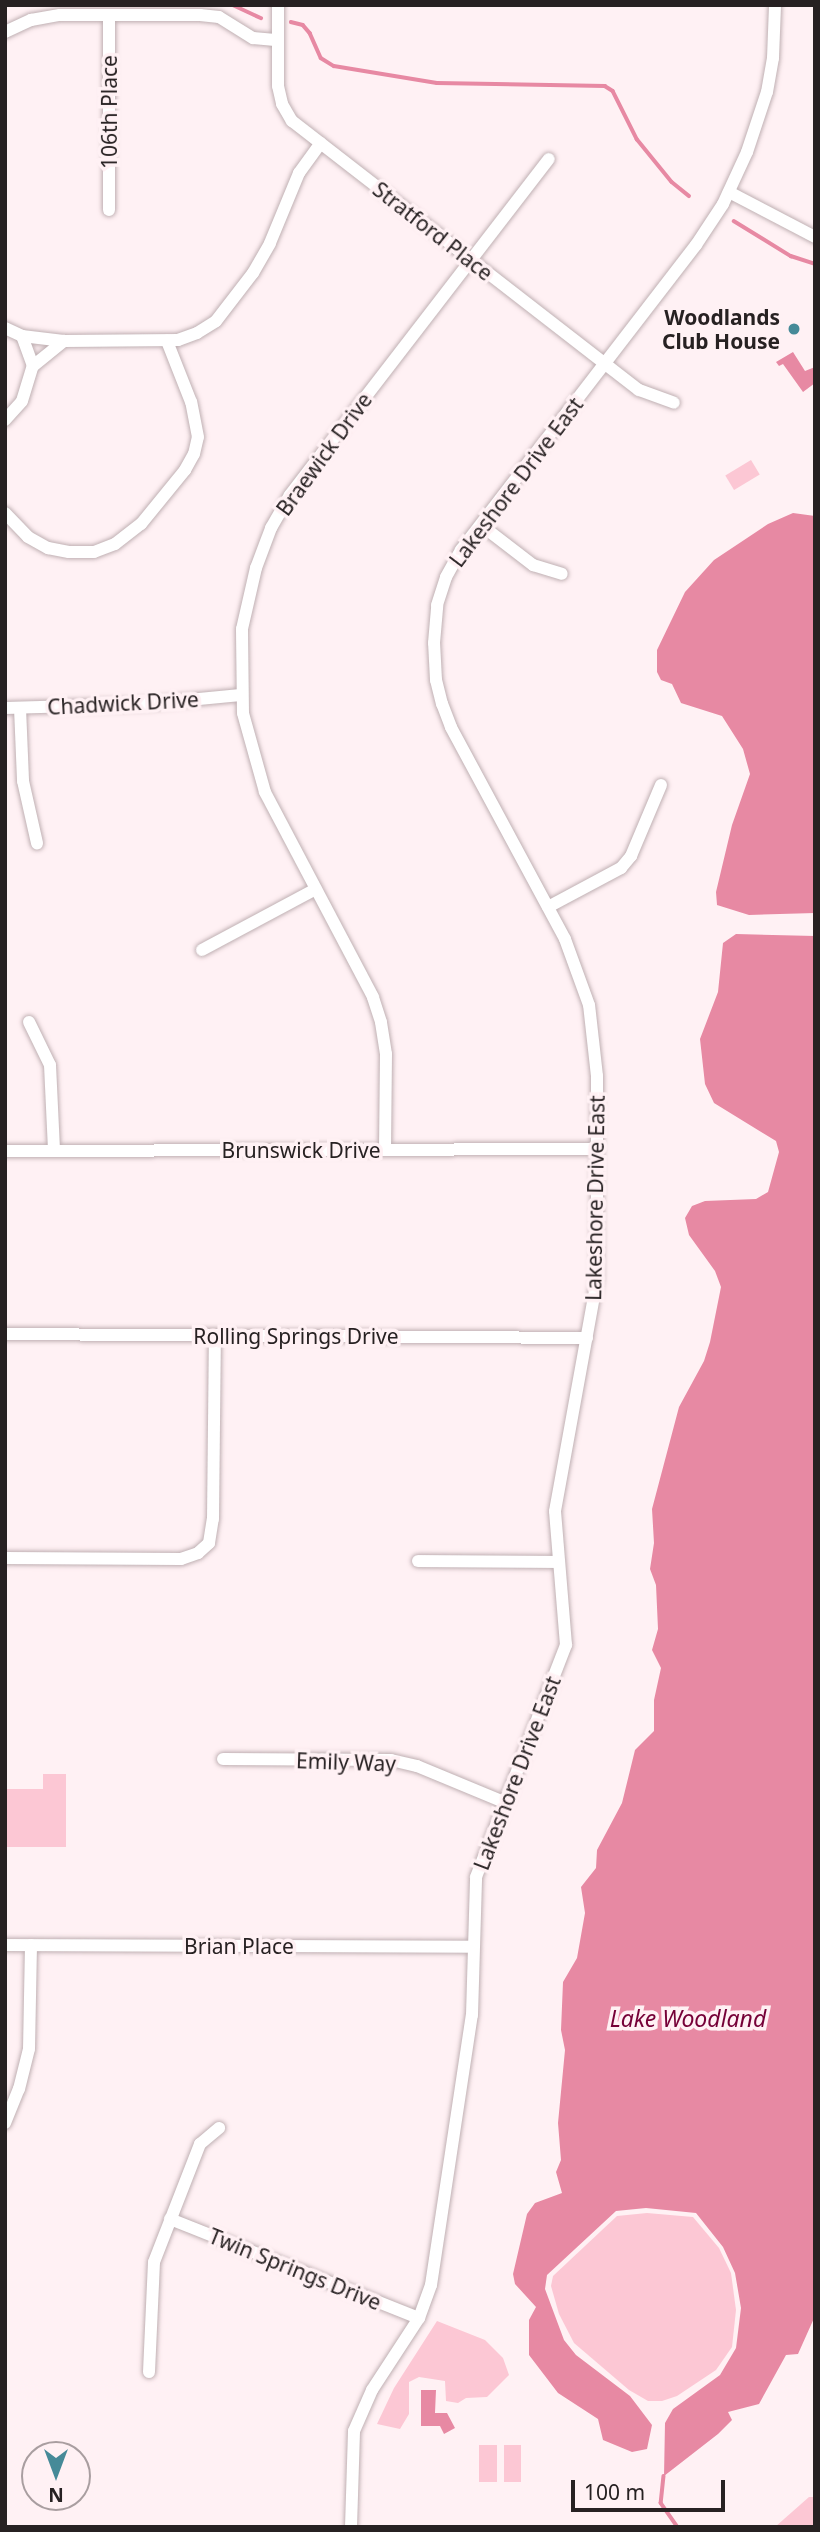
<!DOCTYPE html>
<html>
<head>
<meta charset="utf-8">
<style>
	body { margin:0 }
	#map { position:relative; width:820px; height:2532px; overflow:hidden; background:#fff1f4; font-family:"Noto Sans",sans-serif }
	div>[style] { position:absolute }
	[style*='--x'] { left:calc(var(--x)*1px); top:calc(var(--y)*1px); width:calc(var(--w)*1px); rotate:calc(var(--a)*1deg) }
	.green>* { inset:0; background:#fcc7d4; transform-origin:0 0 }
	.water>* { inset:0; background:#e789a3 }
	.stream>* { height:3.5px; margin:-1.75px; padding:0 1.75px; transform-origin:1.75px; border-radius:1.75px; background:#e789a3 }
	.roads { filter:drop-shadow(0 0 2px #c0b0b3) drop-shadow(0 0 2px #c0b0b3) }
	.street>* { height:12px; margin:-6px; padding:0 6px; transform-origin:6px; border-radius:6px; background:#fff }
	.dots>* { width:19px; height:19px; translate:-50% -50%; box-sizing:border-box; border:4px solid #fff1f4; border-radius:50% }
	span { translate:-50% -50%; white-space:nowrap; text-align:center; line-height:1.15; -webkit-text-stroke:7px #fff1f4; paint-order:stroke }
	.street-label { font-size:21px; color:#272122 }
	.poi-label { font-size:21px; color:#272122; font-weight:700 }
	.right { translate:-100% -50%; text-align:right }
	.water-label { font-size:23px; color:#750037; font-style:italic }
	.frame { position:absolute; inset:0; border:7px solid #272122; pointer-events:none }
	.north { position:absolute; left:21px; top:2441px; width:70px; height:70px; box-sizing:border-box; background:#fff1f4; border:2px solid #a99ea0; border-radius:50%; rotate:180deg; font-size:19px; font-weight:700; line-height:28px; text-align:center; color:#272122 }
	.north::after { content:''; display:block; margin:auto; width:24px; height:32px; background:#468a98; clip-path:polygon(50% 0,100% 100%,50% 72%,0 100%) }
	.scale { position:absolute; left:571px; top:2480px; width:154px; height:32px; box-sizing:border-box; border:4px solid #272122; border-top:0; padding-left:9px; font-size:21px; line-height:24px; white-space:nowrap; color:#272122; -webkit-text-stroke:5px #fff1f4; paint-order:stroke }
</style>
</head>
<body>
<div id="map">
	<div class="green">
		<i style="left:751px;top:460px;width:17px;height:30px;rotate:59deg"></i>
		<i style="clip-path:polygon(43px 1774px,66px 1774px,66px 1847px,5px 1847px,5px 1789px,43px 1789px)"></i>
		<i style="clip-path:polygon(647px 2213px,693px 2217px,719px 2248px,731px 2273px,736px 2310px,732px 2347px,716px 2370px,677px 2396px,662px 2401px,648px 2401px,629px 2390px,574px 2343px,559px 2314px,551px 2286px,553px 2276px,617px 2216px)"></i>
		<i style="clip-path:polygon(437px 2321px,485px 2340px,503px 2358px,509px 2375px,487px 2397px,466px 2398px,458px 2403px,446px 2401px,445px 2381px,419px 2377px,409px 2382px,409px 2414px,400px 2429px,377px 2424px,394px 2388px)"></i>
		<i style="left:497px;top:2445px;width:37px;height:18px;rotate:90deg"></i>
		<i style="left:504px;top:2445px;width:17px;height:37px"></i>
		<i style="clip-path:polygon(809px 2497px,815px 2497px,815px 2527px,775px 2527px)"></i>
	</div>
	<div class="water">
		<i style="clip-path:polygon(793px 352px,805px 371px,815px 367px,815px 383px,803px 392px,783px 364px,779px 366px,776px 362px)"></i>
		<i style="clip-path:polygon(793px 513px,815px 516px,815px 913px,749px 915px,717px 905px,716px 892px,732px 825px,750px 774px,743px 749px,722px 716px,681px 703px,672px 684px,661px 680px,657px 672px,657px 650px,685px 592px,714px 560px,768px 524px)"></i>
		<i style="clip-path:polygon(736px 934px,815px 936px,815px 2316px,798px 2354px,786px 2355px,759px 2404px,728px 2412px,732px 2420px,718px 2434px,664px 2476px,665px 2423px,673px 2409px,720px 2375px,736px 2348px,741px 2308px,735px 2273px,723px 2247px,696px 2213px,646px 2208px,616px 2211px,547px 2275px,545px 2289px,564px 2340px,576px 2355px,630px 2396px,652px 2425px,647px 2449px,632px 2452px,603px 2440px,598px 2419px,558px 2393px,529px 2355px,529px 2320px,536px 2307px,515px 2284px,513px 2274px,527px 2214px,535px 2203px,562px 2193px,556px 2172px,561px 2160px,558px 2123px,565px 2050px,561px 2030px,563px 1982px,577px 1958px,585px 1913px,581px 1887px,596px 1868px,597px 1850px,622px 1803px,635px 1750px,654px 1731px,654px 1700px,661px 1668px,652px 1650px,658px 1629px,656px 1585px,650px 1569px,654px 1543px,652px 1509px,679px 1407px,704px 1361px,710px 1342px,721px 1287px,715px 1271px,689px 1235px,685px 1218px,692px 1206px,705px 1201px,756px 1199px,768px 1192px,779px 1152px,776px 1141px,714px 1103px,705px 1084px,700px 1039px,718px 992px,723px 943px)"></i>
		<i style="clip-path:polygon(421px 2390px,436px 2390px,435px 2413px,447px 2413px,455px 2428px,444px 2434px,440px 2426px,421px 2426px)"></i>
	</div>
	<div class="stream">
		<i style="--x:233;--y:5;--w:31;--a:25"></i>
		<i style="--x:291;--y:22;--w:12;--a:14"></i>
		<i style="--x:303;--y:25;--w:11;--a:49"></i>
		<i style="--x:310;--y:33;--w:27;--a:66"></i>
		<i style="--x:321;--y:58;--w:15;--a:32"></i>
		<i style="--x:334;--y:66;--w:104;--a:9.4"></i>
		<i style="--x:437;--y:83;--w:168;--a:1"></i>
		<i style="--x:605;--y:86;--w:9;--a:32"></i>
		<i style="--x:613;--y:91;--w:54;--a:63.4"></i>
		<i style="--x:637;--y:139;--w:55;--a:50.9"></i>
		<i style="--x:672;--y:182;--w:22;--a:39"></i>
		<i style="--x:734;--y:221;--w:67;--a:31.6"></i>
		<i style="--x:791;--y:256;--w:25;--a:18"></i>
		<i style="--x:664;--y:2476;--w:27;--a:96"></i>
		<i style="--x:661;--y:2503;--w:29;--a:55"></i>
	</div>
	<div class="roads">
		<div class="street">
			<i style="--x:278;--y:5;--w:81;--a:90"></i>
			<i style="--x:278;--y:86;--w:18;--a:77"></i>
			<i style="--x:282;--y:104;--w:20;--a:60"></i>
			<i style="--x:292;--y:121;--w:439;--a:37.8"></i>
			<i style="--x:639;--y:390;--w:37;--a:20"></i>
			<i style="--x:109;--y:15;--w:195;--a:90"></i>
			<i style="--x:5;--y:32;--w:29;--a:-25"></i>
			<i style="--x:31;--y:20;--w:29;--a:-10"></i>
			<i style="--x:60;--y:15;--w:140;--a:0"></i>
			<i style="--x:200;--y:15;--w:19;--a:6"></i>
			<i style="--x:219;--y:17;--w:40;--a:32"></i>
			<i style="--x:253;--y:38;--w:25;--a:5"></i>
			<i style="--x:729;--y:192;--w:97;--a:27.6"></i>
			<i style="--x:5;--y:328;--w:19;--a:25"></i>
			<i style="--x:22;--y:336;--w:42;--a:6.8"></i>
			<i style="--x:64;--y:341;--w:114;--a:-0.5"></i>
			<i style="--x:178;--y:340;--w:20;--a:-20"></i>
			<i style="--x:197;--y:333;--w:22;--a:-32"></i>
			<i style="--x:216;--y:321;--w:61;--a:-52.4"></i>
			<i style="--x:253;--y:273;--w:34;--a:-60"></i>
			<i style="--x:270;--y:243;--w:76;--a:-67.5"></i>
			<i style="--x:299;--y:173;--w:37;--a:-54"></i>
			<i style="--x:33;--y:366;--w:40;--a:-39"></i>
			<i style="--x:5;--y:420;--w:25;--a:-48"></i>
			<i style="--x:22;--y:401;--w:37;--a:-73"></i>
			<i style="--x:33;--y:366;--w:32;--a:-110"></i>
			<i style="--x:5;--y:513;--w:33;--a:46"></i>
			<i style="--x:28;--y:537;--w:23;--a:29"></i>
			<i style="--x:48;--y:548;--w:21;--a:11"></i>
			<i style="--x:69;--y:552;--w:25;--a:0"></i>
			<i style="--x:94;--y:552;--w:22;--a:-21"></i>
			<i style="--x:115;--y:544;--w:33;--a:-38"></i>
			<i style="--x:141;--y:524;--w:70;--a:-50.8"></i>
			<i style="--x:185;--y:470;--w:18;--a:-61"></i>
			<i style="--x:194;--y:454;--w:17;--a:-77"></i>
			<i style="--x:198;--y:437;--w:36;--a:-101"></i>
			<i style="--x:191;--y:402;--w:66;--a:-111.5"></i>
			<i style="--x:481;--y:525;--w:66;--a:37.6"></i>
			<i style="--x:533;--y:565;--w:30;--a:17"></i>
			<i style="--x:5;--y:708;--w:142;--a:-1.6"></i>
			<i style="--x:147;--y:704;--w:94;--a:-5.5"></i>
			<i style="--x:20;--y:708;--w:73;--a:87.6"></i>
			<i style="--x:23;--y:781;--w:64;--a:77.3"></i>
			<i style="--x:548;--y:907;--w:83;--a:-28.1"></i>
			<i style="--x:621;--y:868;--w:16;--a:-50"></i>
			<i style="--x:631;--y:856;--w:77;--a:-67.1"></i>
			<i style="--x:202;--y:950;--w:129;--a:-28.2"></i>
			<i style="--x:29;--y:1022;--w:48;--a:64"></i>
			<i style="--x:50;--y:1065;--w:86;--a:87.3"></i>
			<i style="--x:385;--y:1150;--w:96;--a:-89.4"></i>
			<i style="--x:386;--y:1054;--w:32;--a:-99"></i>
			<i style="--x:381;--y:1022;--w:26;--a:-108"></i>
			<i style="--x:373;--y:997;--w:232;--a:-117.8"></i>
			<i style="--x:265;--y:792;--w:82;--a:-105.6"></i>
			<i style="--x:243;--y:713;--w:84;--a:-90.7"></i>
			<i style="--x:242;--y:629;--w:63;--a:-77.1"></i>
			<i style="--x:256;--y:568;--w:43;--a:-69.4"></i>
			<i style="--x:271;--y:528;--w:38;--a:-60"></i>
			<i style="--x:290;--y:495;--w:424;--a:-52.4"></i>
			<i style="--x:5;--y:1151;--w:591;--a:-0.19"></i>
			<i style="--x:5;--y:1334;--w:582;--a:0.39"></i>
			<i style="--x:5;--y:1558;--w:176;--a:0.3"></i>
			<i style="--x:181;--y:1559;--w:18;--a:-19"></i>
			<i style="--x:198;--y:1553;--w:15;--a:-42"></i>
			<i style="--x:209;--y:1543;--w:24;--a:-81"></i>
			<i style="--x:213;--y:1519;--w:184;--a:-89.4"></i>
			<i style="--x:418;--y:1561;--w:140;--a:0.4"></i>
			<i style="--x:223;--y:1759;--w:168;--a:0.3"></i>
			<i style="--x:391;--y:1760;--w:27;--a:13"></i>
			<i style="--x:417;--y:1766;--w:94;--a:22.5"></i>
			<i style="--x:5;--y:1945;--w:467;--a:0.2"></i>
			<i style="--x:5;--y:2123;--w:37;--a:-68"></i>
			<i style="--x:19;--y:2089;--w:41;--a:-76"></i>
			<i style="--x:29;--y:2049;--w:104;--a:-88.9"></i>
			<i style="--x:170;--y:2219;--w:268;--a:21.7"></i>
			<i style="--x:149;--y:2372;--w:110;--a:-87.4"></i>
			<i style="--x:154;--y:2262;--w:127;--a:-68.7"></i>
			<i style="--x:200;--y:2144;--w:25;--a:-40"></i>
			<i style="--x:351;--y:2527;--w:96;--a:-88.2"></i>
			<i style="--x:354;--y:2431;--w:45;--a:-66.3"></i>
			<i style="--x:372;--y:2390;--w:86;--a:-56.9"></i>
			<i style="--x:419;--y:2318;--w:35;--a:-70"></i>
			<i style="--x:431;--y:2285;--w:273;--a:-81.4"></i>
			<i style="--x:472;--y:2015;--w:138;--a:-88.3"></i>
			<i style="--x:476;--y:1877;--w:249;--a:-68.8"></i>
			<i style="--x:566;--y:1645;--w:134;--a:-94.7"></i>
			<i style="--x:555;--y:1511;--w:235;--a:-79.7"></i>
			<i style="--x:597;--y:1280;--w:204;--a:-90"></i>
			<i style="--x:597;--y:1076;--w:71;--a:-96.4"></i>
			<i style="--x:589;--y:1005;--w:70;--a:-110"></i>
			<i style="--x:565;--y:939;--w:241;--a:-118.3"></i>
			<i style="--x:451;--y:727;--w:25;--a:-111"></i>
			<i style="--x:442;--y:704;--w:25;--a:-104"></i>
			<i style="--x:436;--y:680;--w:37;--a:-93"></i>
			<i style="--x:434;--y:643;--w:38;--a:-85"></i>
			<i style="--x:437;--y:605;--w:29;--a:-72"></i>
			<i style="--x:446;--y:577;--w:31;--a:-61"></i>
			<i style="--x:461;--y:550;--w:385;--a:-52.4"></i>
			<i style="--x:696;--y:245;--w:49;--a:-56.6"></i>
			<i style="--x:723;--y:204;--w:57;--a:-65.2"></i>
			<i style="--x:747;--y:152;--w:63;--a:-71.6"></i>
			<i style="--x:767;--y:92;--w:35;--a:-80"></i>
			<i style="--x:773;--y:58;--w:53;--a:-87.8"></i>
		</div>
	</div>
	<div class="dots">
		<i style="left:794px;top:329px;background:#468a98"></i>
	</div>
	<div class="street-label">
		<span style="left:109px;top:112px;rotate:-90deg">106th Place</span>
		<span style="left:433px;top:231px;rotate:38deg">Stratford Place</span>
		<span style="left:324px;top:454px;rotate:-54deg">Braewick Drive</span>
		<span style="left:516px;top:482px;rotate:-53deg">Lakeshore Drive East</span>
		<span style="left:123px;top:703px;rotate:-3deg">Chadwick Drive</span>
		<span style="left:301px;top:1150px">Brunswick Drive</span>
		<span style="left:595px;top:1198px;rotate:-89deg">Lakeshore Drive East</span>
		<span style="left:296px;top:1336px">Rolling Springs Drive</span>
		<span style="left:346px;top:1762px;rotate:2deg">Emily Way</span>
		<span style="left:517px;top:1773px;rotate:-69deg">Lakeshore Drive East</span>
		<span style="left:239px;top:1946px">Brian Place</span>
		<span style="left:295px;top:2269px;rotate:22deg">Twin Springs Drive</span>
	</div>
	<div class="poi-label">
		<span class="right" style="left:780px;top:329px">Woodlands<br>Club House</span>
	</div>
	<div class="water-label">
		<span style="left:688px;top:2018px">Lake Woodland</span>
	</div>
	<div class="frame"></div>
	<div class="north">N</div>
	<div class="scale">100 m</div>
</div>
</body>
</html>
